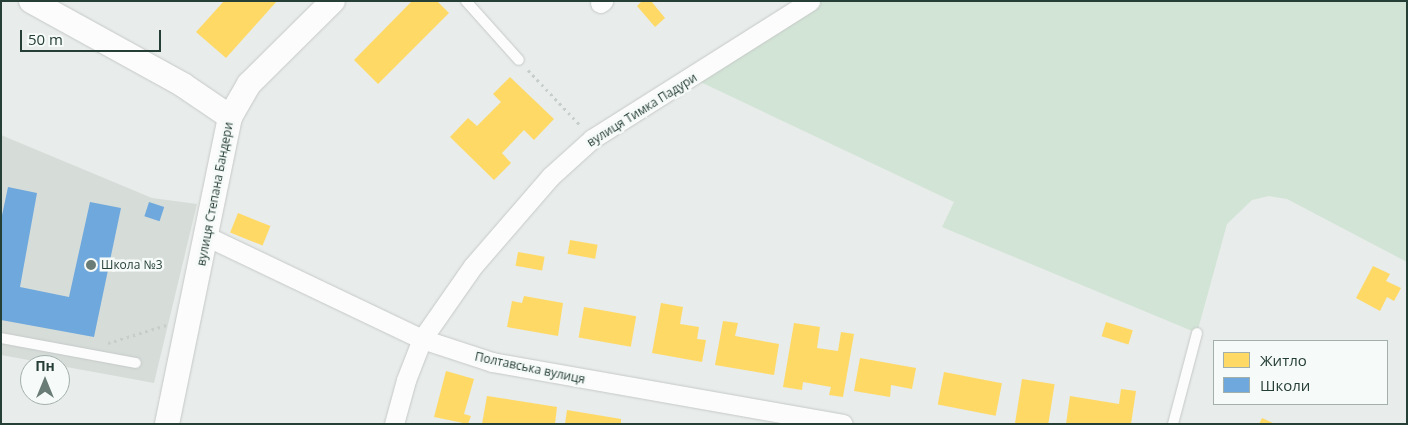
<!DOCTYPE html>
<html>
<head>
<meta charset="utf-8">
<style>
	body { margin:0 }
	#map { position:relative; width:1408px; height:425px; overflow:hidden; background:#e8ecea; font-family:"Open Sans",sans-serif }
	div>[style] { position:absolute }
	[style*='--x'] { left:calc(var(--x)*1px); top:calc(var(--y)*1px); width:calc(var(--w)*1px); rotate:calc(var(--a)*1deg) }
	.built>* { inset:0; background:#d6ddd9 }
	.green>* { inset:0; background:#d2e4d6 }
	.homes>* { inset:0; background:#ffd966; transform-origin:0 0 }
	.schools>* { inset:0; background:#6fa8dc; transform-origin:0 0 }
	.path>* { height:3px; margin-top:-1.5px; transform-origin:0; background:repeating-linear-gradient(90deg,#c6cecb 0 2.5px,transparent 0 6.5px) }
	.roads { filter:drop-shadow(0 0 1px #c5c9c7) drop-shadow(0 0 1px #c5c9c7) }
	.service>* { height:10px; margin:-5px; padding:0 5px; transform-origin:5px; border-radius:5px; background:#fcfcfc }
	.minor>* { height:19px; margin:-9.5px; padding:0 9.5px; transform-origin:9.5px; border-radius:9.5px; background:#fcfcfc }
	.tertiary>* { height:24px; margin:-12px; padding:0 12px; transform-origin:12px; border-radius:12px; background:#fcfcfc }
	.dots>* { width:14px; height:14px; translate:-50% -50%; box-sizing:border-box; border:2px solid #f6faf8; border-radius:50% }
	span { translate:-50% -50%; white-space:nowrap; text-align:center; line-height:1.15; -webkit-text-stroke:5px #f6faf8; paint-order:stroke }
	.street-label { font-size:12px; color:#253f36 }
	.poi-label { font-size:12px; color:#253f36 }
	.left { translate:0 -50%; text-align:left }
	.frame { position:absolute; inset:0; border:2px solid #253f36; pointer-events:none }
	.legend { position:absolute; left:1213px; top:340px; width:175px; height:65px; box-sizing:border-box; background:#f6faf8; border:1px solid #a2afaa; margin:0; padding:6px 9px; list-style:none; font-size:15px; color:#253f36 }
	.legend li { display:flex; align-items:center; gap:10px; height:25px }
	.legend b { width:25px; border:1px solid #a2afaa }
	.north { position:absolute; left:20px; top:355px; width:50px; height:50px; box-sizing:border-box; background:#f6faf8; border:1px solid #a2afaa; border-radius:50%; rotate:0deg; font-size:14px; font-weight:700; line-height:20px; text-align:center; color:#253f36 }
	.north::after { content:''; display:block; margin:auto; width:18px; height:22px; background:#697c75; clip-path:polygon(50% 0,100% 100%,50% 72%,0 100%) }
	.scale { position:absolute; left:20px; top:30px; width:141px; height:22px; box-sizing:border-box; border:2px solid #253f36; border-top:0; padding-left:6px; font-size:15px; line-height:18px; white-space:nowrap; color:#253f36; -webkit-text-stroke:4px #f6faf8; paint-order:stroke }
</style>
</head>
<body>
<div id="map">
	<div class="built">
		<i style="clip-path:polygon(1px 135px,152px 198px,197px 204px,154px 383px,1px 355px)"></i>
	</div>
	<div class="green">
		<i style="clip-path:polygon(810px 1px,1407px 1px,1407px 262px,1287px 199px,1269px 196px,1252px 200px,1227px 224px,1197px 333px,942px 227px,954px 202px,692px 78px)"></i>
	</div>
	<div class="homes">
		<i style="clip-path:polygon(224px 1px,277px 1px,226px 58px,196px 32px)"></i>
		<i style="clip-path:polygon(412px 1px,437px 1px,449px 13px,378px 84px,354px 60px)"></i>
		<i style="clip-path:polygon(642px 1px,651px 1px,665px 18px,655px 27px,637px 6px)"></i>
		<i style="clip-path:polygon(510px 77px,554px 119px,534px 140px,524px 130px,502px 153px,511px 163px,494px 180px,450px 137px,468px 118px,477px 126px,501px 102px,493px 94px)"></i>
		<i style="left:238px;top:213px;width:35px;height:21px;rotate:22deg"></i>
		<i style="left:570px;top:240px;width:28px;height:14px;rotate:10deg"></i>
		<i style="left:518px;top:252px;width:27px;height:14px;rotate:10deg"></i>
		<i style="clip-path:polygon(1373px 266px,1390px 274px,1386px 281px,1401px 288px,1394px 301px,1387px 297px,1380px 311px,1356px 298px)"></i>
		<i style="clip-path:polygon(524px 296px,563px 303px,558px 336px,507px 327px,512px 301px,522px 303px)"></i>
		<i style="clip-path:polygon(661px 303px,683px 307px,680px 324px,699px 327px,697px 339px,706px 340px,702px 362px,652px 353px)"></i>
		<i style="left:584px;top:307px;width:53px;height:31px;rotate:10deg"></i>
		<i style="clip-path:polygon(723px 321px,738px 323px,735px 336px,779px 344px,774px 375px,715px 365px)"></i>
		<i style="left:1106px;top:322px;width:28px;height:15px;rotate:17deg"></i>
		<i style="clip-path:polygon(794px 323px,820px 327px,817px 348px,838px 351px,841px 332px,854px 334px,843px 397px,829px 395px,831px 387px,803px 382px,802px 390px,783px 387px)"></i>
		<i style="clip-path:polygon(860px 358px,916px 368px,912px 389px,891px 385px,890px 397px,854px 391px)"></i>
		<i style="clip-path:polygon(446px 371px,474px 379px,464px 414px,471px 416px,468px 424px,434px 417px)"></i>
		<i style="left:944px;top:372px;width:59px;height:33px;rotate:11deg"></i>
		<i style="left:1022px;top:379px;width:33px;height:46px;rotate:9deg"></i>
		<i style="clip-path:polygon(1121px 389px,1136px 391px,1131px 424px,1066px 424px,1070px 396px,1119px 404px)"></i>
		<i style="clip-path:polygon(487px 396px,557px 407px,555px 424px,482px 424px)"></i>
		<i style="clip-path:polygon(567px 410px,621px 419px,621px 424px,565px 424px)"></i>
		<i style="clip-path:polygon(1262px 418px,1275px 424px,1259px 424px)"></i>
	</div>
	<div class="schools">
		<i style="clip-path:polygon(8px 187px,37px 193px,20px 287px,69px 297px,90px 202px,121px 208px,94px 337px,1px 320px,1px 220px)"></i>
		<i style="left:149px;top:202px;width:16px;height:15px;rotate:18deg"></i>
	</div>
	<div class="path">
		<i style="--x:528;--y:70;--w:76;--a:46.6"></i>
		<i style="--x:108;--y:343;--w:61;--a:-17.2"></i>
	</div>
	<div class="roads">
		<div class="service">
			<i style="--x:466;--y:1;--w:79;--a:48.1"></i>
			<i style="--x:1;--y:338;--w:137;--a:10.5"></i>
			<i style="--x:1173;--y:424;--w:94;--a:-75.2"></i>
		</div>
		<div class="minor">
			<i style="--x:600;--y:3;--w:4;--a:-34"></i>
			<i style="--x:208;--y:237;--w:237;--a:25.5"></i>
			<i style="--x:422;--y:339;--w:74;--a:18.2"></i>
			<i style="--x:492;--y:362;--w:356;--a:10"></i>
			<i style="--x:394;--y:424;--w:46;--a:-74.7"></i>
			<i style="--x:406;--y:380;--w:44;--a:-68.7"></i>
			<i style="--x:422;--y:339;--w:89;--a:-55.1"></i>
			<i style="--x:473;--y:266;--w:119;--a:-49.1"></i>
			<i style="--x:551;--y:176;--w:55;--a:-42.1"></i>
			<i style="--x:592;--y:139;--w:258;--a:-32.3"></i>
		</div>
		<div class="tertiary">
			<i style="--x:31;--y:1;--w:174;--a:28.9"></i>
			<i style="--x:183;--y:85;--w:57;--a:34.2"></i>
			<i style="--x:167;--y:424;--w:313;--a:-78.4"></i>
			<i style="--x:230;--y:117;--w:38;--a:-60"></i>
			<i style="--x:249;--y:84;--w:118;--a:-44.7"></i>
		</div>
	</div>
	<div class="dots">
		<i style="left:91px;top:265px;background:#697c75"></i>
	</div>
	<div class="street-label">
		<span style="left:642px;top:110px;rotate:-32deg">вулиця Тимка Падури</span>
		<span style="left:215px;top:194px;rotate:-79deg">вулиця Степана Бандери</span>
		<span style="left:530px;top:368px;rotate:12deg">Полтавська вулиця</span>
	</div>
	<div class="poi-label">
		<span class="left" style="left:101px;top:265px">Школа №3</span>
	</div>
	<div class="frame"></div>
	<ul class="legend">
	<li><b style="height:14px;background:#ffd966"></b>Житло</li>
	<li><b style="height:14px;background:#6fa8dc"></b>Школи</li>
	</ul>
	<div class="north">Пн</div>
	<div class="scale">50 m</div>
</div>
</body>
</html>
